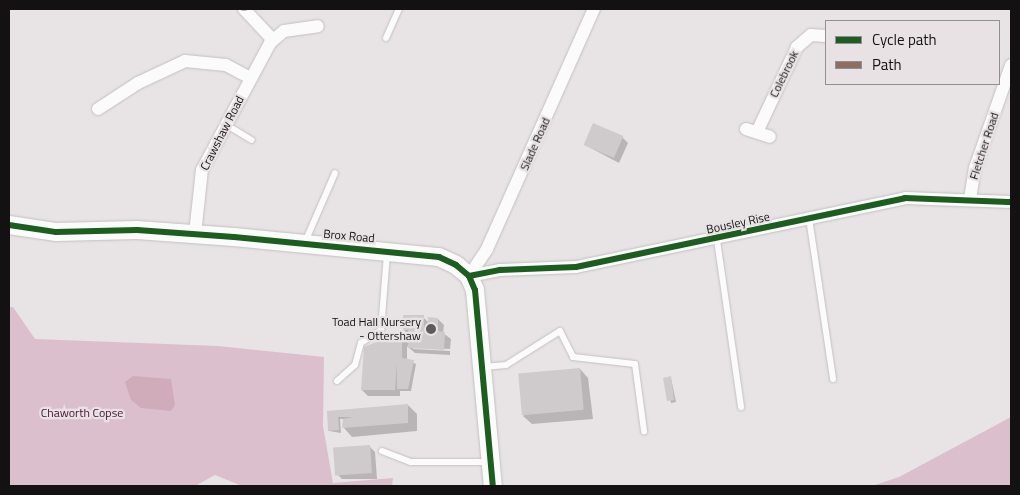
<!DOCTYPE html>
<html>
<head>
<meta charset="utf-8">
<style>
	body { margin:0 }
	#map { position:relative; width:1020px; height:495px; overflow:hidden; background:#e8e3e5; font-family:"Titillium Web",sans-serif }
	div>[style] { position:absolute }
	[style*='--x'] { left:calc(var(--x)*1px); top:calc(var(--y)*1px); width:calc(var(--w)*1px); rotate:calc(var(--a)*1deg) }
	.forest>* { inset:0; background:#dcbfcc }
	.water>* { inset:0; background:#d0acbb }
	.shadow>* { inset:0; background:#0003 }
	.building>* { inset:0; background:#cfcbcd; transform-origin:0 0 }
	.roads { filter:drop-shadow(0 0 1px #c4c0c1) drop-shadow(0 0 1px #c4c0c1) }
	.lane>* { height:6px; margin:-3px; padding:0 3px; transform-origin:3px; border-radius:3px; background:#fcfbfb }
	.street>* { height:12px; margin:-6px; padding:0 6px; transform-origin:6px; border-radius:6px; background:#fcfbfb }
	.secondary>* { height:18px; margin:-9px; padding:0 9px; transform-origin:9px; border-radius:9px; background:#fcfbfb }
	.quiet>* { height:5px; margin-top:-2.5px; transform-origin:0; background:repeating-linear-gradient(90deg,#8d6e63 0 10px,transparent 0 15px) }
	.cycleway>* { height:6px; margin:-3px; padding:0 3px; transform-origin:3px; border-radius:3px; background:#1b5e20 }
	.dots>* { width:14px; height:14px; translate:-50% -50%; box-sizing:border-box; border:2px solid #e9e2e5; border-radius:50% }
	span { translate:-50% -50%; white-space:nowrap; text-align:center; line-height:1.15; -webkit-text-stroke:4.5px #e9e2e5; paint-order:stroke }
	.street-label { font-size:12px; color:#131112 }
	.poi-label { font-size:12px; color:#131112 }
	.right { translate:-100% -50%; text-align:right }
	.park-label { font-size:12px; color:#480f2e }
	.frame { position:absolute; inset:0; border:10px solid #131112; pointer-events:none }
	.legend { position:absolute; left:825px; top:20px; width:175px; height:65px; box-sizing:border-box; background:#e9e2e5; border:1px solid #938e91; margin:0; padding:6px 9px; list-style:none; font-size:15px; color:#131112 }
	.legend li { display:flex; align-items:center; gap:10px; height:25px }
	.legend b { width:25px; border:1px solid #938e91 }
</style>
</head>
<body>
<div id="map">
	<div class="forest">
		<i style="clip-path:polygon(9px 307px,13px 307px,35px 339px,218px 346px,324px 357px,323px 426px,333px 483px,393px 478px,392px 486px,242px 486px,215px 475px,195px 486px,9px 486px)"></i>
		<i style="clip-path:polygon(1011px 417px,1011px 486px,872px 486px,899px 477px)"></i>
	</div>
	<div class="water">
		<i style="clip-path:polygon(133px 376px,171px 379px,175px 405px,171px 411px,141px 408px,131px 400px,125px 382px)"></i>
	</div>
	<div class="shadow">
		<i style="clip-path:polygon(622px 137px,628px 143px,619px 163px,585px 145px)"></i>
		<i style="clip-path:polygon(423px 317px,429px 323px,438px 319px,444px 325px,443px 333px,451px 339px,450px 349px,413px 347px,413px 349px,450px 351px,450px 355px,415px 353px,407px 346px,407px 360px,416px 364px,411px 391px,400px 391px,400px 396px,368px 396px,362px 390px,401px 336px,409px 344px,409px 335px,404px 330px)"></i>
		<i style="clip-path:polygon(580px 369px,588px 378px,593px 419px,532px 424px,523px 416px)"></i>
		<i style="clip-path:polygon(671px 378px,676px 402px,671px 403px,665px 379px)"></i>
		<i style="clip-path:polygon(408px 405px,417px 414px,417px 431px,352px 437px,344px 428px,344px 419px,340px 419px,341px 433px,329px 431px,329px 412px)"></i>
		<i style="clip-path:polygon(369px 446px,375px 452px,377px 479px,342px 479px,336px 473px)"></i>
	</div>
	<div class="building">
		<i style="left:593px;top:123px;width:33px;height:24px;rotate:23deg"></i>
		<i style="clip-path:polygon(403px 315px,424px 315px,424px 330px,428px 331px,428px 317px,438px 318px,438px 331px,445px 332px,444px 350px,408px 348px,408px 330px,403px 330px)"></i>
		<i style="clip-path:polygon(396px 334px,402px 335px,402px 358px,414px 360px,408px 389px,397px 389px,397px 364px,395px 390px,361px 390px,364px 347px)"></i>
		<i style="left:580px;top:368px;width:42px;height:62px;rotate:85deg"></i>
		<i style="clip-path:polygon(671px 376px,674px 400px,667px 401px,663px 378px)"></i>
		<i style="clip-path:polygon(408px 404px,408px 423px,342px 428px,343px 419px,353px 417px,338px 417px,339px 430px,328px 431px,327px 411px)"></i>
		<i style="left:370px;top:445px;width:28px;height:37px;rotate:86deg"></i>
	</div>
	<div class="roads">
		<div class="lane">
			<i style="--x:386;--y:38;--w:32;--a:-66"></i>
			<i style="--x:225;--y:124;--w:31;--a:31"></i>
			<i style="--x:809;--y:218;--w:163;--a:81.5"></i>
			<i style="--x:717;--y:240;--w:169;--a:81.8"></i>
			<i style="--x:305;--y:242;--w:75;--a:-66.5"></i>
			<i style="--x:484;--y:367;--w:22;--a:-5"></i>
			<i style="--x:506;--y:365;--w:64;--a:-32.2"></i>
			<i style="--x:560;--y:331;--w:29;--a:63"></i>
			<i style="--x:573;--y:357;--w:62;--a:6.4"></i>
			<i style="--x:635;--y:364;--w:68;--a:82.3"></i>
			<i style="--x:337;--y:381;--w:24;--a:-42"></i>
			<i style="--x:355;--y:365;--w:23;--a:-75"></i>
			<i style="--x:361;--y:343;--w:24;--a:-33"></i>
			<i style="--x:381;--y:330;--w:77;--a:-85.5"></i>
			<i style="--x:382;--y:451;--w:31;--a:21"></i>
			<i style="--x:411;--y:462;--w:79;--a:0"></i>
		</div>
		<div class="street">
			<i style="--x:244;--y:9;--w:42;--a:46.9"></i>
			<i style="--x:98;--y:109;--w:48;--a:-33"></i>
			<i style="--x:138;--y:83;--w:52;--a:-25.1"></i>
			<i style="--x:185;--y:61;--w:41;--a:5.6"></i>
			<i style="--x:226;--y:65;--w:27;--a:28"></i>
			<i style="--x:746;--y:129;--w:25;--a:18"></i>
			<i style="--x:757;--y:132;--w:94;--a:-64.8"></i>
			<i style="--x:797;--y:47;--w:18;--a:-41"></i>
			<i style="--x:811;--y:35;--w:15;--a:4"></i>
			<i style="--x:970;--y:199;--w:31;--a:-81"></i>
			<i style="--x:975;--y:168;--w:109;--a:-70.7"></i>
			<i style="--x:195;--y:234;--w:64;--a:-83.8"></i>
			<i style="--x:202;--y:170;--w:144;--a:-61.8"></i>
			<i style="--x:270;--y:43;--w:18;--a:-41"></i>
			<i style="--x:284;--y:31;--w:34;--a:-8"></i>
			<i style="--x:469;--y:276;--w:32;--a:-11"></i>
			<i style="--x:500;--y:270;--w:76;--a:-2.3"></i>
			<i style="--x:576;--y:267;--w:336;--a:-11.8"></i>
			<i style="--x:905;--y:198;--w:106;--a:2.2"></i>
			<i style="--x:469;--y:276;--w:32;--a:-56"></i>
			<i style="--x:487;--y:249;--w:263;--a:-66"></i>
		</div>
		<div class="secondary">
			<i style="--x:9;--y:225;--w:48;--a:8.5"></i>
			<i style="--x:56;--y:232;--w:81;--a:-1.4"></i>
			<i style="--x:137;--y:230;--w:97;--a:4.1"></i>
			<i style="--x:234;--y:237;--w:206;--a:5.6"></i>
			<i style="--x:439;--y:257;--w:19;--a:25"></i>
			<i style="--x:456;--y:265;--w:17;--a:40"></i>
			<i style="--x:469;--y:276;--w:15;--a:67"></i>
			<i style="--x:475;--y:290;--w:197;--a:84.8"></i>
		</div>
	</div>
	<div class="quiet">
		<i style="--x:244;--y:9;--w:1;--a:90"></i>
	</div>
	<div class="cycleway">
		<i style="--x:9;--y:225;--w:48;--a:8.5"></i>
		<i style="--x:56;--y:232;--w:81;--a:-1.4"></i>
		<i style="--x:137;--y:230;--w:97;--a:4.1"></i>
		<i style="--x:234;--y:237;--w:206;--a:5.6"></i>
		<i style="--x:439;--y:257;--w:19;--a:25"></i>
		<i style="--x:456;--y:265;--w:17;--a:40"></i>
		<i style="--x:469;--y:276;--w:15;--a:67"></i>
		<i style="--x:475;--y:290;--w:197;--a:84.8"></i>
		<i style="--x:469;--y:276;--w:32;--a:-11"></i>
		<i style="--x:500;--y:270;--w:76;--a:-2.3"></i>
		<i style="--x:576;--y:267;--w:336;--a:-11.8"></i>
		<i style="--x:905;--y:198;--w:106;--a:2.2"></i>
	</div>
	<div class="dots">
		<i style="left:431px;top:329px;background:#5e5a5c"></i>
	</div>
	<div class="street-label">
		<span style="left:784px;top:74px;rotate:-64deg">Colebrook</span>
		<span style="left:222px;top:133px;rotate:-63deg">Crawshaw Road</span>
		<span style="left:535px;top:144px;rotate:-66deg">Slade Road</span>
		<span style="left:984px;top:146px;rotate:-72deg">Fletcher Road</span>
		<span style="left:738px;top:223px;rotate:-12deg">Bousley Rise</span>
		<span style="left:349px;top:236px;rotate:5deg">Brox Road</span>
	</div>
	<div class="poi-label">
		<span class="right" style="left:421px;top:329px">Toad Hall Nursery<br>- Ottershaw</span>
	</div>
	<div class="park-label">
		<span style="left:82px;top:413px">Chaworth Copse</span>
	</div>
	<div class="frame"></div>
	<ul class="legend">
	<li><b style="height:6px;background:#1b5e20"></b>Cycle path</li>
	<li><b style="height:6px;background:#8d6e63"></b>Path</li>
	</ul>
</div>
</body>
</html>
